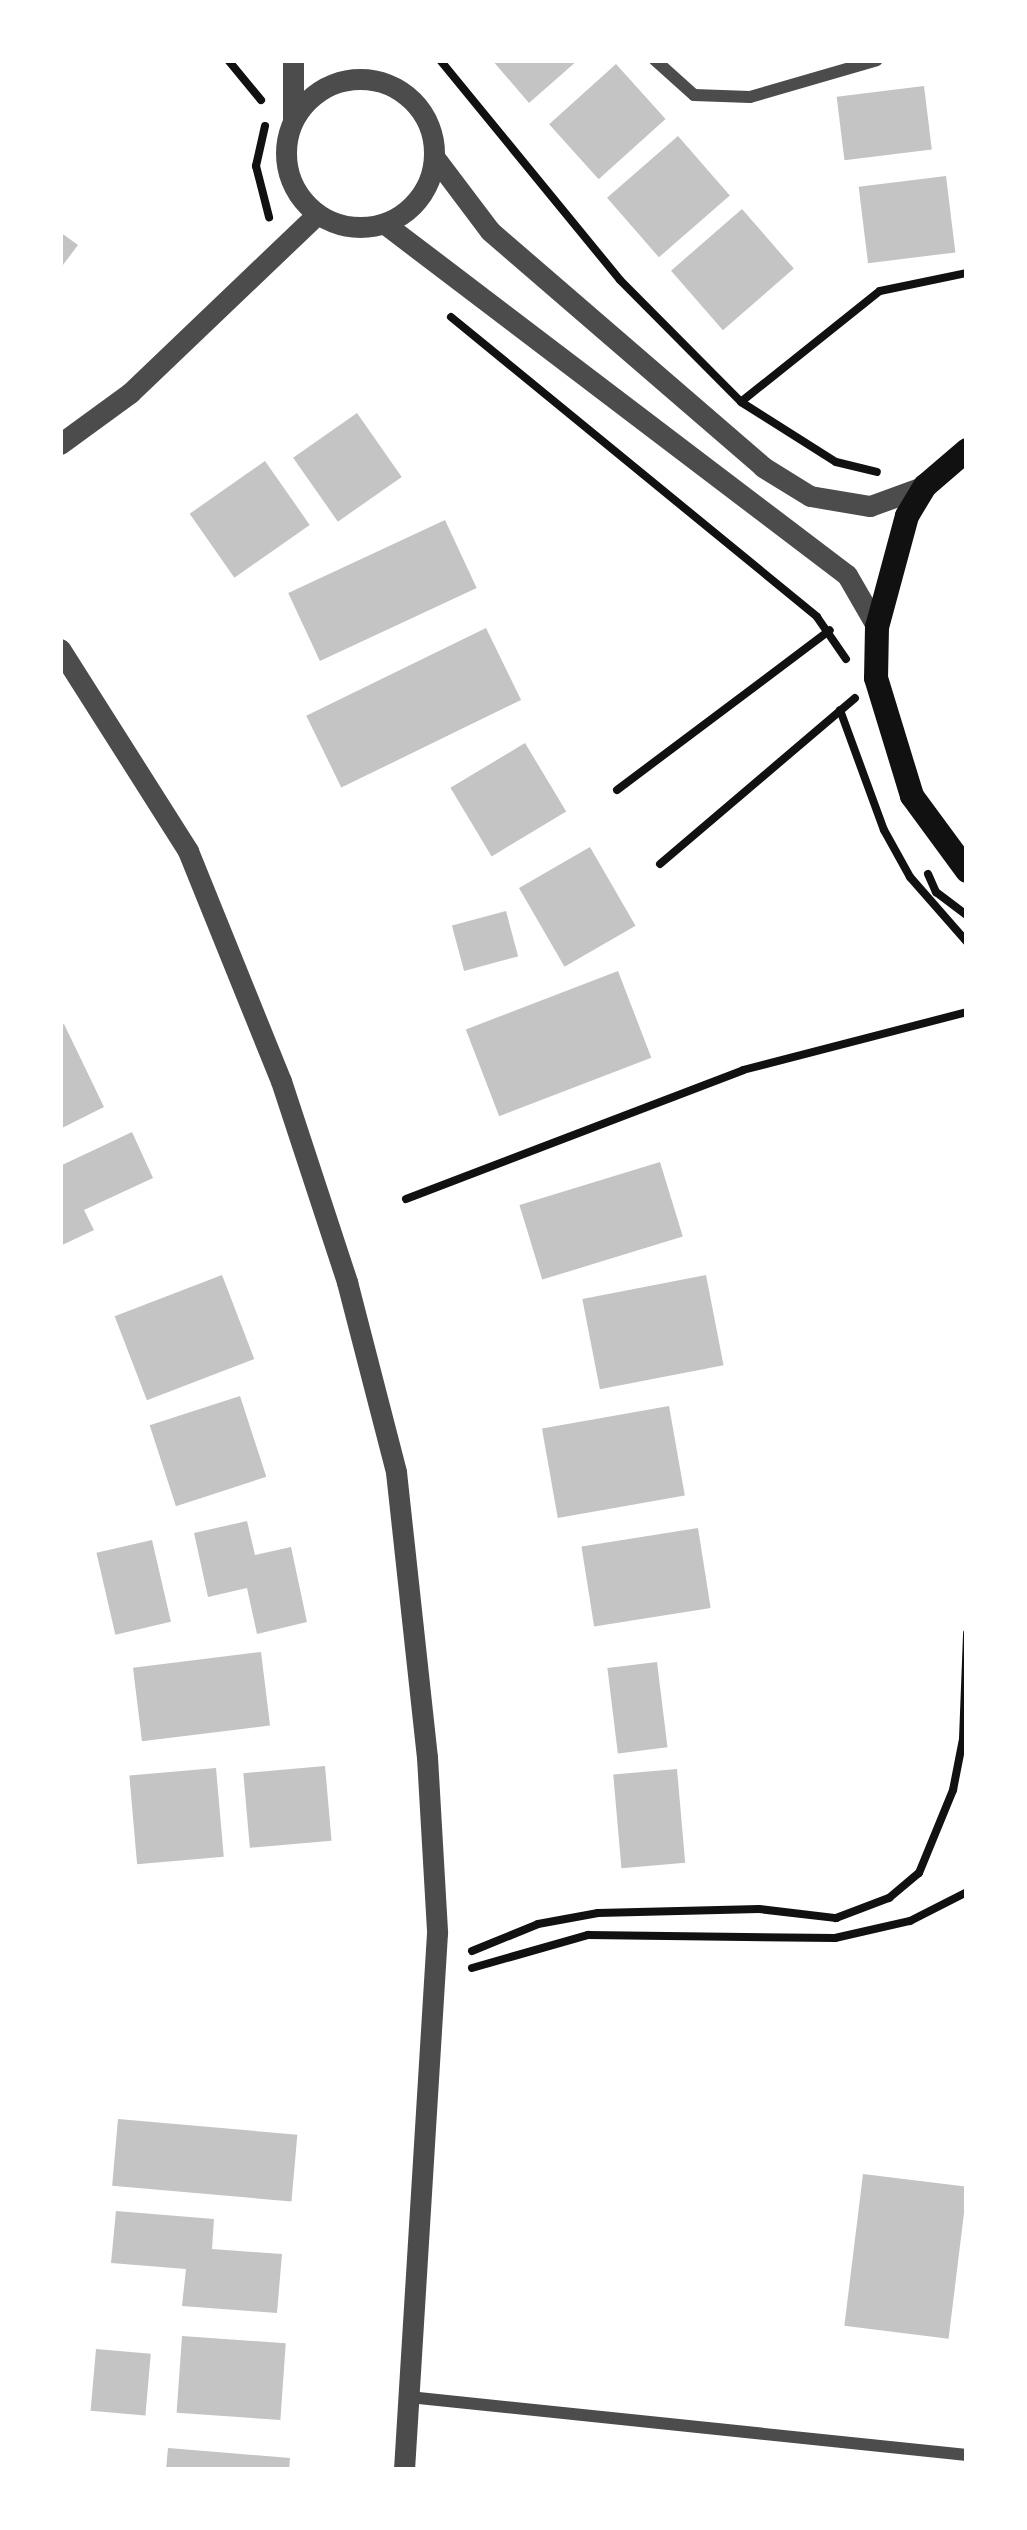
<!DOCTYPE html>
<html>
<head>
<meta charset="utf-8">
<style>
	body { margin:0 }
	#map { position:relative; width:1027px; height:2530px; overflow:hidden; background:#fff; font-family:Poppins,sans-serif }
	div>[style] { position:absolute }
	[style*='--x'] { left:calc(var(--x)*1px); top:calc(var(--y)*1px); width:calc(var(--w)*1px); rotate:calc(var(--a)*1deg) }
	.building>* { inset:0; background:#c4c4c4; transform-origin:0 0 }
	.path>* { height:8px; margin:-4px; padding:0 4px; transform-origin:4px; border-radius:4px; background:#111 }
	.minor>* { height:12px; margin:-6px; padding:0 6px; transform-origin:6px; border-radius:6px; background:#4c4c4c }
	.tertiary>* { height:21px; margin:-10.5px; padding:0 10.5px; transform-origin:10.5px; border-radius:10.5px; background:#4c4c4c }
	.tertiary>.ring { margin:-10.5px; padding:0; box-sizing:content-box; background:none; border:21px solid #4c4c4c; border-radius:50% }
	.secondary>* { height:24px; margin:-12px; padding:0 12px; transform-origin:12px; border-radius:12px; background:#111 }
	span { translate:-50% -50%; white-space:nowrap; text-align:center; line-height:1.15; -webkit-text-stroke:9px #fff; paint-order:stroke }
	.frame { position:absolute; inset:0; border:63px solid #fff; pointer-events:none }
</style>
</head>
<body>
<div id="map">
	<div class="building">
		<i style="clip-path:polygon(492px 60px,578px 60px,529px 103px)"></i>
		<i style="left:616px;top:64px;width:74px;height:90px;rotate:48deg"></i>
		<i style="left:924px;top:86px;width:64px;height:88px;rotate:83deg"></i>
		<i style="left:678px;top:136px;width:79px;height:94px;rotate:49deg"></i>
		<i style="left:946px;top:176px;width:77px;height:88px;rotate:83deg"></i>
		<i style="left:742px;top:209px;width:79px;height:94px;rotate:49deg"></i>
		<i style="clip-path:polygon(60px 232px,78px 245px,60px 269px)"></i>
		<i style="left:357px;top:413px;width:78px;height:78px;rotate:55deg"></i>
		<i style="left:265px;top:461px;width:78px;height:92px;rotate:55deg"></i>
		<i style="left:445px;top:520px;width:75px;height:173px;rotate:65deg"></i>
		<i style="left:486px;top:628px;width:80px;height:200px;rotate:64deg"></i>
		<i style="left:525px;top:743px;width:80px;height:87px;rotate:59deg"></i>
		<i style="left:590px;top:847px;width:91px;height:82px;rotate:60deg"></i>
		<i style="left:506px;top:911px;width:47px;height:56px;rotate:75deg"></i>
		<i style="left:618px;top:971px;width:93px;height:163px;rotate:69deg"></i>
		<i style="clip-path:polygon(64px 1024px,104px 1107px,60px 1129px,60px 1026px)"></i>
		<i style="clip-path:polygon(132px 1132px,153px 1178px,84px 1210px,94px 1230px,60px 1246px,60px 1166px)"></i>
		<i style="left:660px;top:1162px;width:78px;height:147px;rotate:73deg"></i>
		<i style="left:222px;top:1275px;width:90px;height:115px;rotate:69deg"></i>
		<i style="left:706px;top:1275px;width:92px;height:126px;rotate:79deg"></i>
		<i style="left:240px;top:1396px;width:85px;height:95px;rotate:72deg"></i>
		<i style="left:669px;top:1406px;width:91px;height:129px;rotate:80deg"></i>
		<i style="clip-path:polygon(247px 1521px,255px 1555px,291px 1547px,307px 1622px,257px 1634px,247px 1588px,208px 1597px,194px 1533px)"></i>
		<i style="left:698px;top:1528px;width:81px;height:118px;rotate:81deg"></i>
		<i style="left:152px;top:1540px;width:84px;height:57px;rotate:77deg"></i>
		<i style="left:261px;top:1652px;width:74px;height:129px;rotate:83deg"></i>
		<i style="left:657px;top:1662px;width:86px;height:50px;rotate:83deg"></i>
		<i style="left:325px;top:1766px;width:75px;height:82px;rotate:85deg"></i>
		<i style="left:216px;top:1768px;width:89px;height:87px;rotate:85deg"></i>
		<i style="left:677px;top:1769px;width:94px;height:64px;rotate:85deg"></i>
		<i style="left:118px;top:2119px;width:180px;height:67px;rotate:5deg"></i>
		<i style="left:863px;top:2174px;width:105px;height:153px;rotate:7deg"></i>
		<i style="clip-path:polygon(116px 2211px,214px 2219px,212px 2249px,282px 2254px,277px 2313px,182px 2306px,186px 2269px,111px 2263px)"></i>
		<i style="left:182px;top:2336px;width:104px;height:77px;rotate:4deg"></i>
		<i style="left:96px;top:2349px;width:55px;height:62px;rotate:5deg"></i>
		<i style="clip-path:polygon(168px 2448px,290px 2458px,289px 2470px,166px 2470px)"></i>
	</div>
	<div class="path">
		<i style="--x:228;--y:60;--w:52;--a:50.5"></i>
		<i style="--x:440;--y:60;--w:284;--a:50.7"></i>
		<i style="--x:620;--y:280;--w:172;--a:45.2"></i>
		<i style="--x:741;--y:402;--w:112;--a:32.3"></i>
		<i style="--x:836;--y:462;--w:42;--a:13.7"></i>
		<i style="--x:265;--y:126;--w:41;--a:102.7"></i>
		<i style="--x:256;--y:166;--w:53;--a:75.7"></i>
		<i style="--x:451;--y:317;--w:473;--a:39.3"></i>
		<i style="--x:817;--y:617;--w:51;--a:55.4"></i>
		<i style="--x:742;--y:401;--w:176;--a:-38.6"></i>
		<i style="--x:880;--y:291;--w:89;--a:-11.7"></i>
		<i style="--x:840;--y:710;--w:128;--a:69.9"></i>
		<i style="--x:884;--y:830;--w:54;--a:61"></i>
		<i style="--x:910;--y:877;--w:86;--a:48.8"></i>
		<i style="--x:617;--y:790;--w:266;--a:-36.9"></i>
		<i style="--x:660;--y:864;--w:256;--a:-40.4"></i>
		<i style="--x:928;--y:874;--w:20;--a:66"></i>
		<i style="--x:936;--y:892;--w:39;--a:37"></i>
		<i style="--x:406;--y:1199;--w:361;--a:-20.9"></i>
		<i style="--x:743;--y:1070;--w:231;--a:-14.5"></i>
		<i style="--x:472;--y:1951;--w:71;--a:-22.2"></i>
		<i style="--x:538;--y:1924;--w:61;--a:-10.4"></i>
		<i style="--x:598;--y:1913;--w:161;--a:-1.4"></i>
		<i style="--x:759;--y:1909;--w:78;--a:6.7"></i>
		<i style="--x:836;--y:1918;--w:57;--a:-20.7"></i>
		<i style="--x:889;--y:1898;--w:39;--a:-40"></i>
		<i style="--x:919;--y:1873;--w:90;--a:-67.7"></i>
		<i style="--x:953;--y:1790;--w:52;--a:-78.9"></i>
		<i style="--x:963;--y:1739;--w:106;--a:-87.8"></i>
		<i style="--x:472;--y:1968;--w:121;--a:-15.9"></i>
		<i style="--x:588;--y:1935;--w:247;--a:0.7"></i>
		<i style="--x:835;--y:1938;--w:77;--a:-12.8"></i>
		<i style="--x:910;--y:1921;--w:64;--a:-27"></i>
	</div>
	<div class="minor">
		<i style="--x:655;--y:60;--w:52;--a:41.9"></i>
		<i style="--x:694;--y:95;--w:56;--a:2"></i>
		<i style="--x:750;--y:97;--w:132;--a:-16.2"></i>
		<i style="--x:409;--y:2397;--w:561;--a:5.93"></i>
	</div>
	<div class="tertiary">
		<i class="ring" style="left:286px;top:79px;width:127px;height:127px"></i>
		<i style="--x:293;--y:119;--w:59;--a:-90"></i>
		<i style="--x:435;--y:158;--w:91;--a:53"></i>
		<i style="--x:490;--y:231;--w:361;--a:40.8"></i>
		<i style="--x:763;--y:467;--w:55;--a:31.7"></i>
		<i style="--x:810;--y:496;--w:61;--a:9.5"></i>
		<i style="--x:870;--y:506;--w:59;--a:-20"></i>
		<i style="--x:385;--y:224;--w:580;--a:37.23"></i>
		<i style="--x:847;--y:575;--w:60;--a:60"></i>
		<i style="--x:60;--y:444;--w:87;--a:-36.1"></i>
		<i style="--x:130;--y:393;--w:259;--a:-43.7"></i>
		<i style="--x:60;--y:649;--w:239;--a:57.6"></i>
		<i style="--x:188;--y:851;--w:248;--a:68"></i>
		<i style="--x:281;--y:1081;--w:212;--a:71.8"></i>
		<i style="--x:347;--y:1282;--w:196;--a:75.5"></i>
		<i style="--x:396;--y:1472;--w:287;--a:83.8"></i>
		<i style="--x:427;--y:1757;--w:176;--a:86.7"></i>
		<i style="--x:437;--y:1933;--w:538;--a:93.52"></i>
	</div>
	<div class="secondary">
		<i style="--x:967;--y:450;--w:55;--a:139.4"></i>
		<i style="--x:925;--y:486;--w:35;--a:121"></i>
		<i style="--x:907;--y:516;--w:115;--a:105.1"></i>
		<i style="--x:877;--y:627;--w:51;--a:91.1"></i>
		<i style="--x:876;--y:678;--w:123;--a:73"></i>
		<i style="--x:912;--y:796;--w:93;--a:53.7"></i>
	</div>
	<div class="frame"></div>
</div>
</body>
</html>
